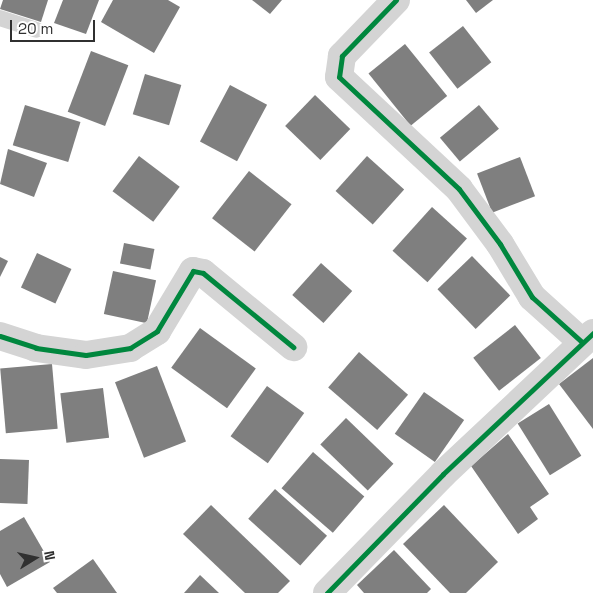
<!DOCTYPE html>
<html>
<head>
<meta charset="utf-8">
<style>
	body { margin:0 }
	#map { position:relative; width:593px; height:593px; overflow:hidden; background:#fff; font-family:"Space Grotesk",sans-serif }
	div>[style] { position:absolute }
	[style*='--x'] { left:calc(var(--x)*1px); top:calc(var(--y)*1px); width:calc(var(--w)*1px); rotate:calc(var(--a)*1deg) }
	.building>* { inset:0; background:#7f7f7f; transform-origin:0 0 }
	.service>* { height:16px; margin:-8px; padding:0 8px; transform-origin:8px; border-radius:8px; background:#d4d4d4 }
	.minor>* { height:28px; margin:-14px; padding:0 14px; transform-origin:14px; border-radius:14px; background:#d4d4d4 }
	.cycleway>* { height:5px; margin:-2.5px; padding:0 2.5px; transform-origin:2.5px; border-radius:2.5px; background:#00873e }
	span { translate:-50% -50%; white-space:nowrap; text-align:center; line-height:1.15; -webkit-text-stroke:5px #fff; paint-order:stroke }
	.north { position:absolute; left:10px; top:533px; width:50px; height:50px; -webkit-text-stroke:4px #fff; paint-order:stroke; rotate:80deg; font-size:14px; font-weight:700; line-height:20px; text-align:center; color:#303030 }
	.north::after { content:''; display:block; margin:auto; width:18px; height:22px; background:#303030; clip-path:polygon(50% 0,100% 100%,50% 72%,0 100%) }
	.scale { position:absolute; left:10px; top:20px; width:85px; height:22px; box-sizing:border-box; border:2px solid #303030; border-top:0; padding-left:6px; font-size:15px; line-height:18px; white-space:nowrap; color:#303030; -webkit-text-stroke:4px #fff; paint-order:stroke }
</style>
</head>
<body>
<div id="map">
	<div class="building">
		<i style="clip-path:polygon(3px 0,48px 0,41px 22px,0 9px)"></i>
		<i style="clip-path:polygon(63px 0,99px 0,86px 34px,54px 23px)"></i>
		<i style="clip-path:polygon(113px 0,168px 0,180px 7px,154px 53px,101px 22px)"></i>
		<i style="clip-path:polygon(252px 0,282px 0,270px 14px)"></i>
		<i style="clip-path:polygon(466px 0,493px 0,476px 13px)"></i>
		<i style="left:463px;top:26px;width:46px;height:43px;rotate:52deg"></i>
		<i style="left:405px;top:44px;width:67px;height:47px;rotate:51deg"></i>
		<i style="left:91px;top:51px;width:40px;height:65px;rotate:21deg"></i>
		<i style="left:145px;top:74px;width:38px;height:42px;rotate:17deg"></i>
		<i style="left:230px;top:85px;width:42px;height:64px;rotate:28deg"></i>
		<i style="left:315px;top:95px;width:49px;height:43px;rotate:44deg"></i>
		<i style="left:25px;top:105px;width:58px;height:42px;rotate:17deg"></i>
		<i style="left:479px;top:105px;width:31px;height:51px;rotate:50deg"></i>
		<i style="clip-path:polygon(8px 149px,47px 163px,34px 197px,0 184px)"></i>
		<i style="left:139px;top:156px;width:51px;height:44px;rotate:37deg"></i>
		<i style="left:367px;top:156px;width:50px;height:47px;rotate:42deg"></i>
		<i style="left:520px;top:157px;width:42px;height:46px;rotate:69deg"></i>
		<i style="left:249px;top:171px;width:54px;height:60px;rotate:38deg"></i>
		<i style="left:432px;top:207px;width:47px;height:59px;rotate:42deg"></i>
		<i style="left:124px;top:243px;width:31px;height:21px;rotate:11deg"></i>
		<i style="left:37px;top:253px;width:38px;height:38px;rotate:25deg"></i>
		<i style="left:472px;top:256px;width:55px;height:48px;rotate:46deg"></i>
		<i style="clip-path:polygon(0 257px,8px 261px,0 277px)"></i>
		<i style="left:321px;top:263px;width:42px;height:43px;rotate:42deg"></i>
		<i style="left:113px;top:271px;width:44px;height:44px;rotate:12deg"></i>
		<i style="left:515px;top:325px;width:42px;height:53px;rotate:52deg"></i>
		<i style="left:200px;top:328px;width:69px;height:49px;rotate:36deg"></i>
		<i style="left:359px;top:352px;width:65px;height:47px;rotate:41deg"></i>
		<i style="clip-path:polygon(593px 358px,593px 429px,559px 384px)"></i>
		<i style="left:52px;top:364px;width:65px;height:52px;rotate:85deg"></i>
		<i style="left:157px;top:366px;width:81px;height:45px;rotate:69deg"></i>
		<i style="left:267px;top:386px;width:46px;height:62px;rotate:36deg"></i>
		<i style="left:103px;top:388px;width:50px;height:43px;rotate:83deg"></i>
		<i style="left:424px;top:392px;width:49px;height:51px;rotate:35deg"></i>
		<i style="left:549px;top:404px;width:61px;height:37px;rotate:58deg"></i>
		<i style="left:346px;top:418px;width:66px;height:37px;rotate:44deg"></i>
		<i style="clip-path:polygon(508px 434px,549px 494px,530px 507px,538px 519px,518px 534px,471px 466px)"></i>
		<i style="left:313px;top:452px;width:68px;height:48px;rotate:41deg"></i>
		<i style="left:0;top:459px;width:29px;height:44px;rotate:2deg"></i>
		<i style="left:275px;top:489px;width:70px;height:40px;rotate:42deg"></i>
		<i style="clip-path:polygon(211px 505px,290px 581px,278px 593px,245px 593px,183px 534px)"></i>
		<i style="clip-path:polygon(444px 505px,498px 562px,466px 593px,450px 593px,403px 544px)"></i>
		<i style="clip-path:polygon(24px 517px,50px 562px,7px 587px,0 574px,0 531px)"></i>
		<i style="clip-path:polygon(394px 550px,431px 589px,427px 593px,364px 593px,357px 585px)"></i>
		<i style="clip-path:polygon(93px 559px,117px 593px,57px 593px,53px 588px)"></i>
		<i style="clip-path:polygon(200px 575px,219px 593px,184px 593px)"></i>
	</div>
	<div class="service">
		<i style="--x:0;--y:18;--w:38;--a:18"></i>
	</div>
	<div class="minor">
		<i style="--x:396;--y:0;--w:78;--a:134"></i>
		<i style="--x:342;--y:56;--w:21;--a:98"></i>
		<i style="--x:339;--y:77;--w:164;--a:43"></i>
		<i style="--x:459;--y:189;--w:69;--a:53.3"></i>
		<i style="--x:500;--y:244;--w:62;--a:58.9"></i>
		<i style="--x:532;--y:297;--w:67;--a:42"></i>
		<i style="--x:0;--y:336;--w:38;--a:18"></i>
		<i style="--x:36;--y:348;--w:50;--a:8"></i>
		<i style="--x:86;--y:355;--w:45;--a:-9"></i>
		<i style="--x:130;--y:348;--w:32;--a:-32"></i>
		<i style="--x:157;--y:331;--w:70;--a:-59"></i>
		<i style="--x:193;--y:271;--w:10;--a:11"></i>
		<i style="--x:203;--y:273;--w:117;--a:39.4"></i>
		<i style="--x:327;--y:593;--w:166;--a:-45.7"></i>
		<i style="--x:443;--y:474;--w:206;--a:-43.2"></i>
	</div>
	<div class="cycleway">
		<i style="--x:396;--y:0;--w:78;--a:134"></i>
		<i style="--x:342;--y:56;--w:21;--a:98"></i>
		<i style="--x:339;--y:77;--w:164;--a:43"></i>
		<i style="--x:459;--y:189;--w:69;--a:53.3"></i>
		<i style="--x:500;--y:244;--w:62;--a:58.9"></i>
		<i style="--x:532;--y:297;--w:67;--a:42"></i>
		<i style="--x:0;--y:336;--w:38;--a:18"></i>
		<i style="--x:36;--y:348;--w:50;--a:8"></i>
		<i style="--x:86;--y:355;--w:45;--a:-9"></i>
		<i style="--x:130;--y:348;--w:32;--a:-32"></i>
		<i style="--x:157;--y:331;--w:70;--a:-59"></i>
		<i style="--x:193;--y:271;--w:10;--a:11"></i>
		<i style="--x:203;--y:273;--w:117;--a:39.4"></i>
		<i style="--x:327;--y:593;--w:166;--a:-45.7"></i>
		<i style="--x:443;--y:474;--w:206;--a:-43.2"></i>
	</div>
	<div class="north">N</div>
	<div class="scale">20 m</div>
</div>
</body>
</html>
